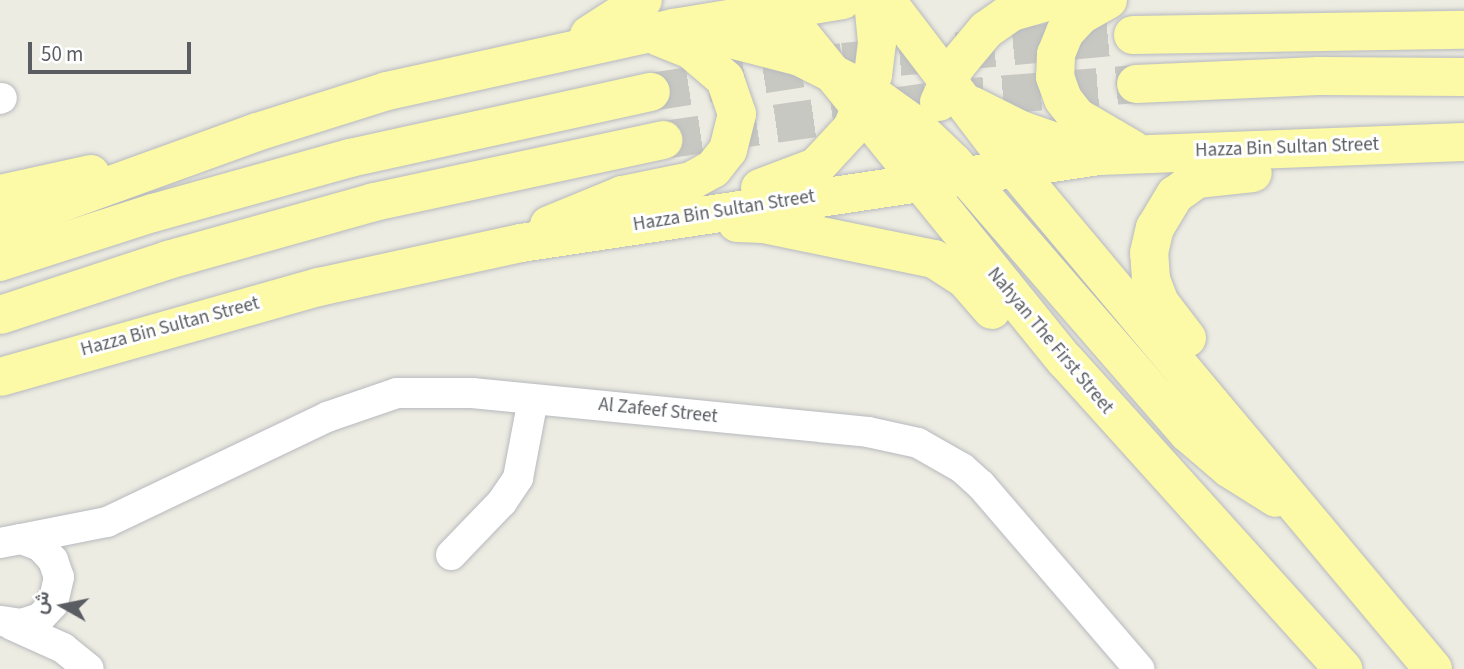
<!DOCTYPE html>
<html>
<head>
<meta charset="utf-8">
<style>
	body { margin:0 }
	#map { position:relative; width:1464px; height:669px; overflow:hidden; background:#edece2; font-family:"Source Sans 3",Vazirmatn,sans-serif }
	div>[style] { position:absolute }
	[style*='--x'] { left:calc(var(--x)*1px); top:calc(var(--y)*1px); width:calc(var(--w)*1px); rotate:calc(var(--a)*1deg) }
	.major-tunnel>* { height:38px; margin-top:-19px; transform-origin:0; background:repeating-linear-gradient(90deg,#c8c8c2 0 38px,transparent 0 57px) }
	.roads { filter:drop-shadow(0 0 2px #b7b9be) drop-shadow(0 0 2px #b7b9be) }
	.minor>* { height:30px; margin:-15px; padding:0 15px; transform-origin:15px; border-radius:15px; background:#fff }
	.major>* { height:38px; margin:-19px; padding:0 19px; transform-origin:19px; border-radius:19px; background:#fcfaa7 }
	span { translate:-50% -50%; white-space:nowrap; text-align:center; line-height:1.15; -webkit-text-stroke:6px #fff; paint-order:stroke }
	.street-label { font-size:19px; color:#5a5d62 }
	.north { position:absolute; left:28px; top:571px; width:70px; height:70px; -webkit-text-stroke:5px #fff; paint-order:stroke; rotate:279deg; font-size:19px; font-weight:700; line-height:28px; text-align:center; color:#5a5d62 }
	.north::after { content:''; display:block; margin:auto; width:24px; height:32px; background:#5a5d62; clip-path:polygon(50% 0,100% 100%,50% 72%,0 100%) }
	.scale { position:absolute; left:28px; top:42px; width:163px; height:32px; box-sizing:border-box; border:4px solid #5a5d62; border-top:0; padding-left:9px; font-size:21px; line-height:24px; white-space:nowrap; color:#5a5d62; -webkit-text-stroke:5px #fff; paint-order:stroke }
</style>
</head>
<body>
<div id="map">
	<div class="major-tunnel">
		<i style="--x:651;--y:92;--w:194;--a:-8.9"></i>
		<i style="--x:843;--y:62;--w:291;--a:-5.3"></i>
		<i style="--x:663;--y:140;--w:286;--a:-8.2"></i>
		<i style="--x:946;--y:99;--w:191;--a:-4.5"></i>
	</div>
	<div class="roads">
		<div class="minor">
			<i style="--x:0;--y:99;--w:2;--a:-27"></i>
			<i style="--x:21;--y:539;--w:88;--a:-11.2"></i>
			<i style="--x:107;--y:522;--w:244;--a:-25.5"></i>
			<i style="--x:327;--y:417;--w:74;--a:-18.9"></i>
			<i style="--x:397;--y:393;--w:75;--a:0"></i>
			<i style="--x:472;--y:393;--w:398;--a:5.6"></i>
			<i style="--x:868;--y:432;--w:51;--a:12.4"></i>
			<i style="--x:918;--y:443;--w:51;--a:29.6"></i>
			<i style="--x:962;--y:468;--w:25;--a:42"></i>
			<i style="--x:981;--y:485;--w:243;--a:49.3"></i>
			<i style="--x:0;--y:543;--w:21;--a:-11"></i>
			<i style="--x:21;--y:539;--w:20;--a:20"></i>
			<i style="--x:40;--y:546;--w:19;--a:47"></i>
			<i style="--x:53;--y:560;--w:18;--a:71"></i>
			<i style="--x:59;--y:577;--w:28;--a:103"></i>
			<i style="--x:53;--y:604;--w:19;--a:133"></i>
			<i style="--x:40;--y:618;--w:19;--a:162"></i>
			<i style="--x:22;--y:624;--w:22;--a:-172"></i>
			<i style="--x:451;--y:555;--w:74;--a:-46.1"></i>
			<i style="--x:502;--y:502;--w:29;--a:-56"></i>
			<i style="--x:518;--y:478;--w:80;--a:-79.2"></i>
			<i style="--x:12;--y:625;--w:56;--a:24.3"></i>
			<i style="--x:63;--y:648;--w:33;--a:39"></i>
		</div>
		<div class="major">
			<i style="--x:773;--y:0;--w:464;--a:51"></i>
			<i style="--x:1065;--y:360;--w:416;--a:48"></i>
			<i style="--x:886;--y:0;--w:211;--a:52.7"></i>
			<i style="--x:1014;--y:168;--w:653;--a:50.09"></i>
			<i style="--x:1108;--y:0;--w:31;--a:151"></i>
			<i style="--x:1081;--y:15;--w:23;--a:133"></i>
			<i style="--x:1065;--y:32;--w:24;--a:112"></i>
			<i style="--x:1056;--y:54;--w:23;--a:92"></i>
			<i style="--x:1055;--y:77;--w:23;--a:70"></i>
			<i style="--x:1063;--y:99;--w:23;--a:52"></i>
			<i style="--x:1077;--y:117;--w:64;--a:30.2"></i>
			<i style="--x:700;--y:31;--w:103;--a:14.6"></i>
			<i style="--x:800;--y:57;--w:77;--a:26.9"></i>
			<i style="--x:869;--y:92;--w:52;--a:35.5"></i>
			<i style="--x:911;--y:122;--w:58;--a:43.6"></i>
			<i style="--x:953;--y:162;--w:359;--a:49.1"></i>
			<i style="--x:1188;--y:433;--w:55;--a:40.6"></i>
			<i style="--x:1230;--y:469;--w:54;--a:32.2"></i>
			<i style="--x:589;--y:35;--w:64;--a:-32.9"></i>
			<i style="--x:1133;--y:35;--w:331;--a:-0.9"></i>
			<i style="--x:1136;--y:84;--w:183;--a:-2.5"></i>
			<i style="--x:1319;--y:76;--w:145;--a:0.4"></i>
			<i style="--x:939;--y:102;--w:40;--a:-65"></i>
			<i style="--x:956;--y:66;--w:47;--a:-50.2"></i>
			<i style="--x:986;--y:30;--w:32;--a:-35"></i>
			<i style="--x:1012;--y:12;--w:44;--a:-15.9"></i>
			<i style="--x:971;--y:105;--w:56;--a:26.6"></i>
			<i style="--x:1021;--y:130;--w:73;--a:19.2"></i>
			<i style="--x:760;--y:188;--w:60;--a:-20.6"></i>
			<i style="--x:816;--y:167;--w:53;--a:-47.3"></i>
			<i style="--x:852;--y:128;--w:57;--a:-68.4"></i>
			<i style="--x:873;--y:75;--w:32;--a:-83"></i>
			<i style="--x:877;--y:43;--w:43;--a:-95.3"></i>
			<i style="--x:0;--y:194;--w:93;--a:-12.4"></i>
			<i style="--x:737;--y:223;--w:26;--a:2"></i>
			<i style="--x:763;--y:224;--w:175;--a:11.6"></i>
			<i style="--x:934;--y:259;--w:37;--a:33"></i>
			<i style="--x:965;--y:279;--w:41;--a:48.9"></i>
			<i style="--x:0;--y:225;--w:273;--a:-19.9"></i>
			<i style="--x:257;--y:132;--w:136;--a:-17.5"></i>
			<i style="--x:387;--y:91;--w:294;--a:-12.4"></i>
			<i style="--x:674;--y:28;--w:171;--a:-9.4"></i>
			<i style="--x:549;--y:225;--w:79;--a:-22.3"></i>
			<i style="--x:622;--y:195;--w:70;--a:-11.5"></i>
			<i style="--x:691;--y:181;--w:25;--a:-29"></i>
			<i style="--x:713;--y:169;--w:24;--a:-52"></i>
			<i style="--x:728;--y:150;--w:37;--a:-76"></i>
			<i style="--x:737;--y:114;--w:37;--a:-109"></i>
			<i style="--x:725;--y:79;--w:45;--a:-139.5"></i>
			<i style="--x:691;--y:50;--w:35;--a:-158"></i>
			<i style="--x:0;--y:262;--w:161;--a:-17.8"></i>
			<i style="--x:153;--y:213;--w:205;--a:-15.6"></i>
			<i style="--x:350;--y:158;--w:308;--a:-12.4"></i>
			<i style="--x:0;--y:315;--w:177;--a:-18.1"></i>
			<i style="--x:168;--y:260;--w:214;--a:-15.7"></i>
			<i style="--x:374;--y:202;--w:296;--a:-12.1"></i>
			<i style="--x:1187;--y:338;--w:44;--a:-127.6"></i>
			<i style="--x:1160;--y:303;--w:26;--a:-111"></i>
			<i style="--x:1151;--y:279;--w:26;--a:-94"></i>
			<i style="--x:1149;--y:253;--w:26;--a:-77"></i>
			<i style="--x:1155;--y:228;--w:39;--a:-59"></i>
			<i style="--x:1175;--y:195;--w:27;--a:-36"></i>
			<i style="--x:1197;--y:179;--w:56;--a:-6.1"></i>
			<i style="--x:0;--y:377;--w:331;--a:-15.8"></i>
			<i style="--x:319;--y:287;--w:207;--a:-12.3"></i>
			<i style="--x:521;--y:243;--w:585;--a:-8.56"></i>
			<i style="--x:1099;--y:156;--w:365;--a:-2.2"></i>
		</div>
	</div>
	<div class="street-label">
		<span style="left:1287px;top:148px;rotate:-2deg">Hazza Bin Sultan Street</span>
		<span style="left:724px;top:211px;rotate:-9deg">Hazza Bin Sultan Street</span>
		<span style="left:170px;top:327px;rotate:-15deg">Hazza Bin Sultan Street</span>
		<span style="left:1050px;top:341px;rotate:50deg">Nahyan The First Street</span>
		<span style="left:658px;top:411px;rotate:6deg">Al Zafeef Street</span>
	</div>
	<div class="north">ش</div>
	<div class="scale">50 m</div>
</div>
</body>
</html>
